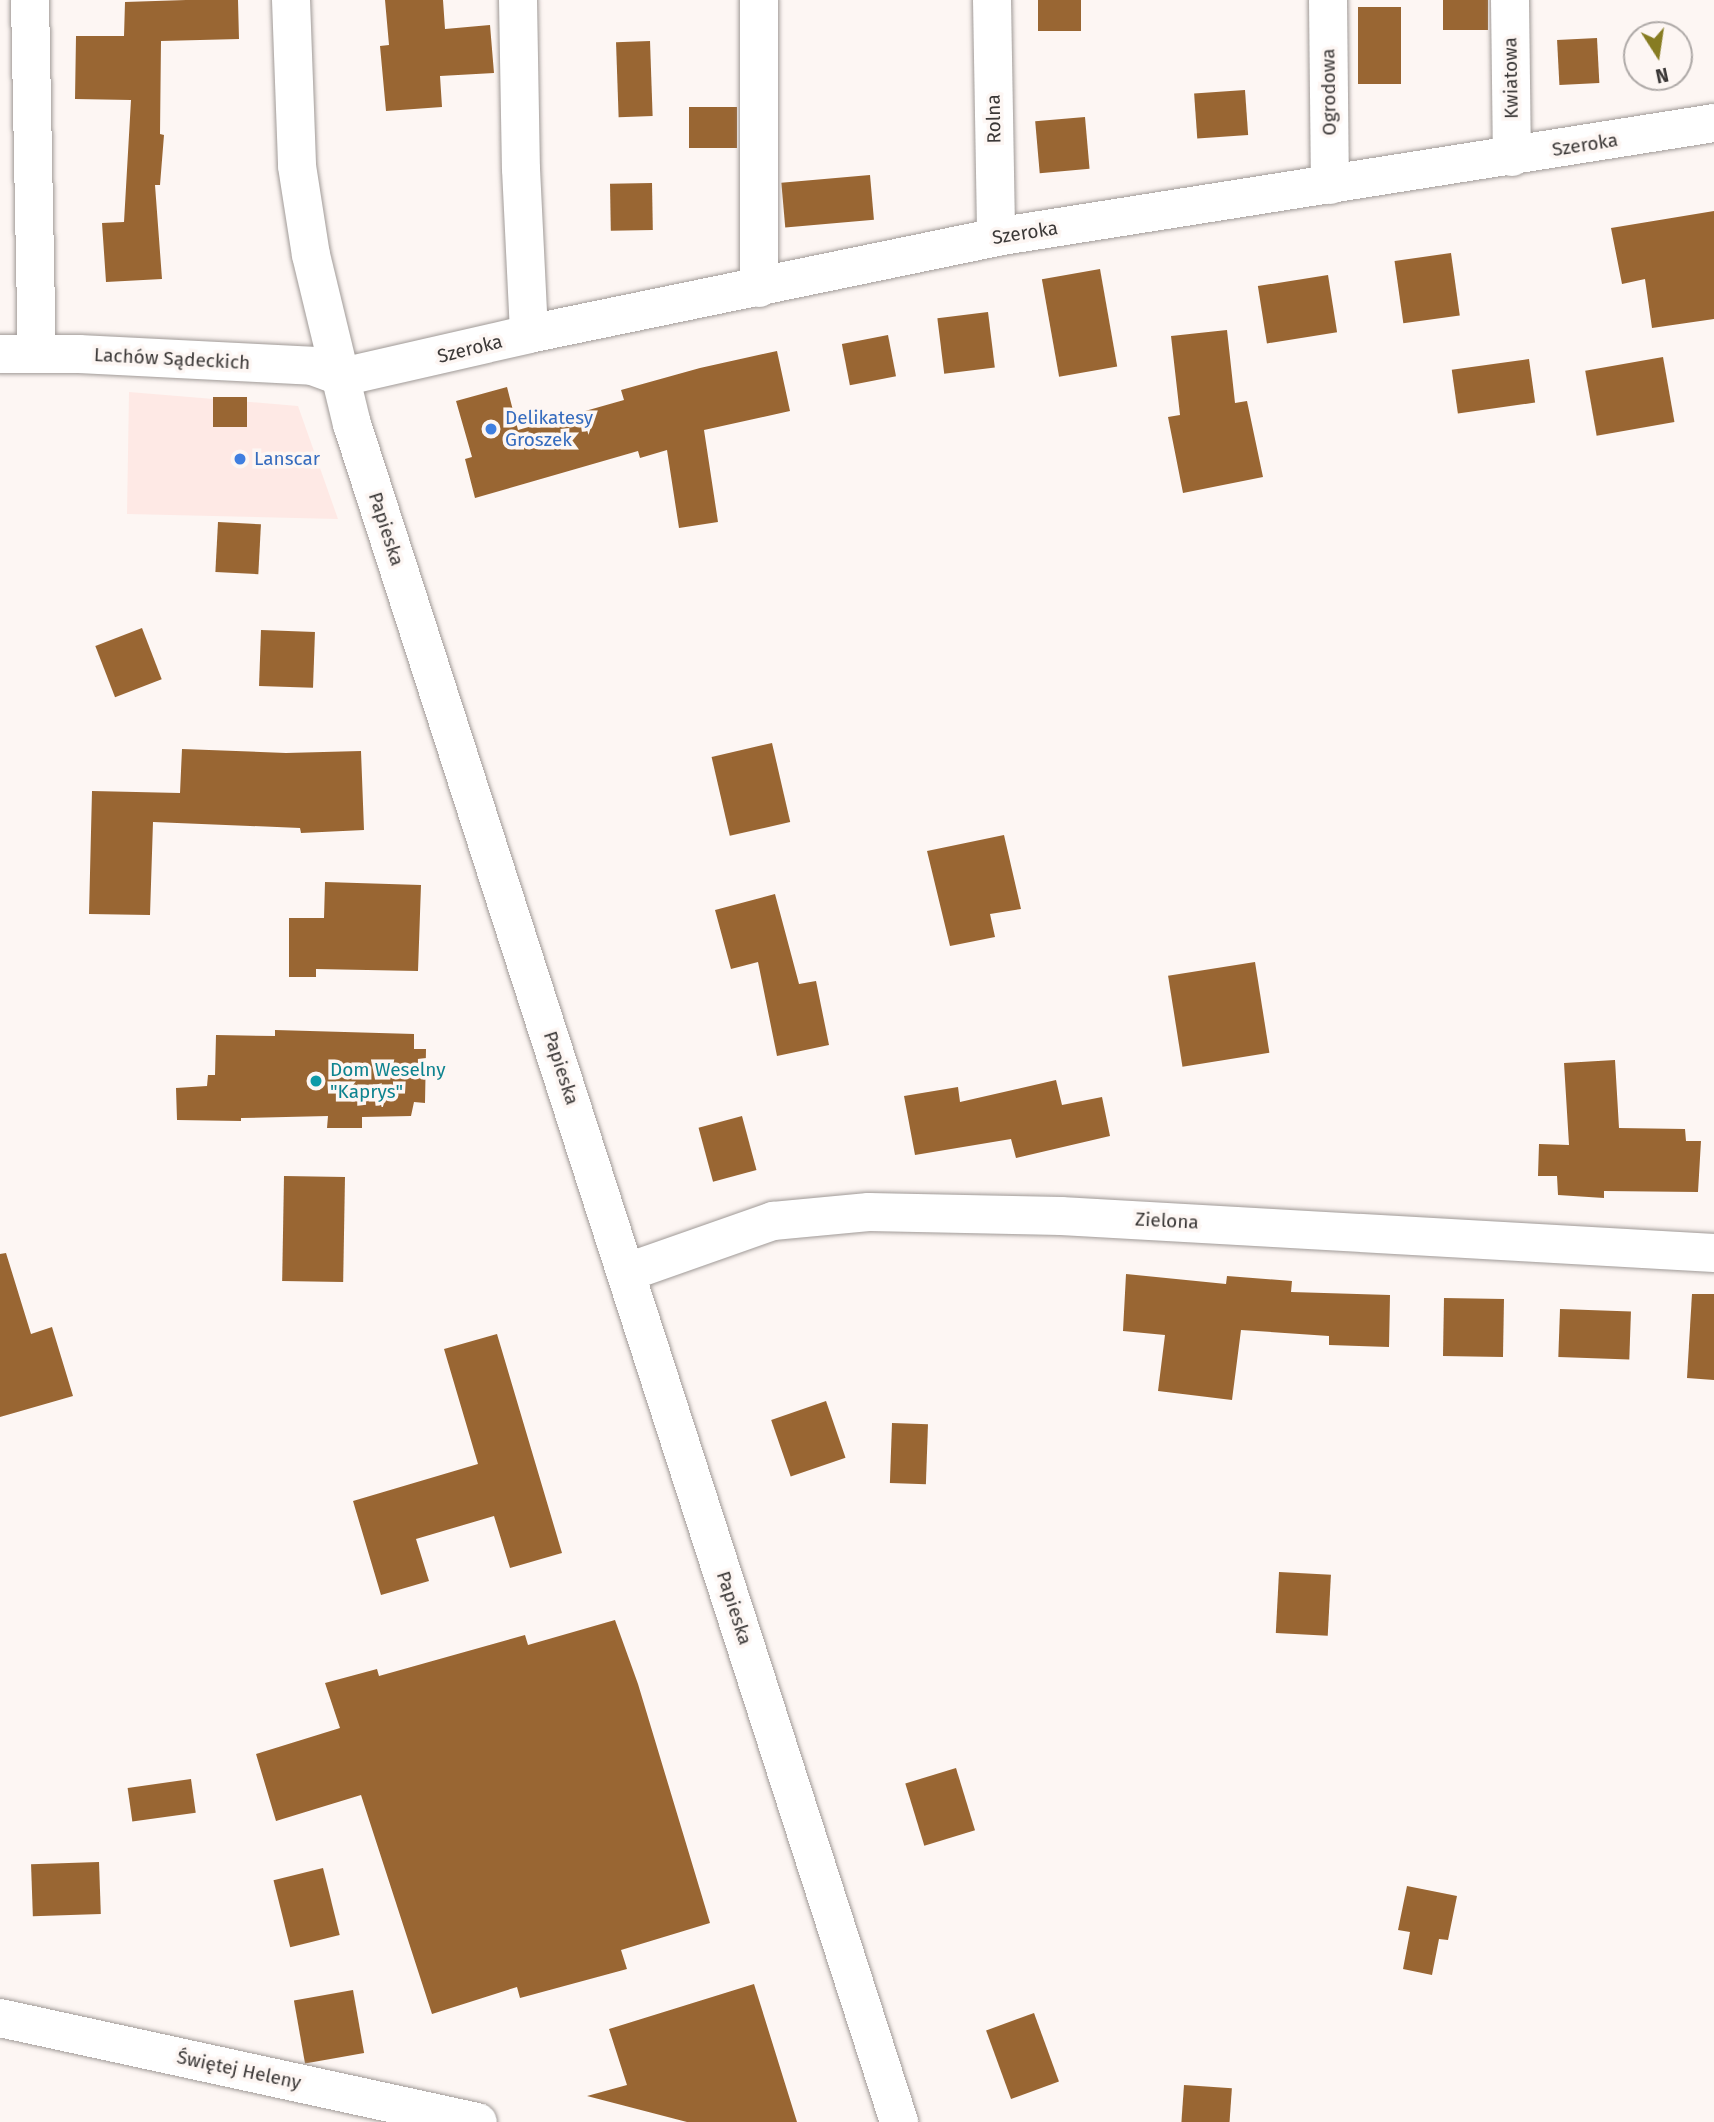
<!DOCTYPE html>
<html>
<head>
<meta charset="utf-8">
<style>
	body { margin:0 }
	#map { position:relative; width:1714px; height:2122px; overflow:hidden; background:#fdf6f3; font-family:"Fira Sans",sans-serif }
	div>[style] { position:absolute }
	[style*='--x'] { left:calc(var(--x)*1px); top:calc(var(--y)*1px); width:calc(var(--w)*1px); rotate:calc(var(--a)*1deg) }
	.commercial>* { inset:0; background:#fee9e5 }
	.building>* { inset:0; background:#963; transform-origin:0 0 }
	.roads { filter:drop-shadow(0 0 2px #a09a97) drop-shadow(0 0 2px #a09a97) }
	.street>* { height:38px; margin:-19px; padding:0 19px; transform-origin:19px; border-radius:19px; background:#fff }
	.secondary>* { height:38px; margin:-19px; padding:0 19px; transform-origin:19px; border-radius:19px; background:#fff }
	.dots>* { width:19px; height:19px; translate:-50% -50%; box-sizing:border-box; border:4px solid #fdf6f3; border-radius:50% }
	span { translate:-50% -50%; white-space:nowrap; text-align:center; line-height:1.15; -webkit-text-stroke:7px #fdf6f3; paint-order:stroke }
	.street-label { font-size:19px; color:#3b3837 }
	.shop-label { font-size:19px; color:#366cbe }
	.left { translate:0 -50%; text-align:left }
	.culture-label { font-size:19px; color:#0d838f }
	.north { position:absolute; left:1623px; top:21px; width:70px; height:70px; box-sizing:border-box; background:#fdf6f3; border:2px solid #afaaa8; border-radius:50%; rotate:168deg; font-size:19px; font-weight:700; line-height:28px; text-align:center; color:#3b3837 }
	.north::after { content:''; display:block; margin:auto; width:24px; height:32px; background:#877c22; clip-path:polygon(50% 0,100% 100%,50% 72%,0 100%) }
</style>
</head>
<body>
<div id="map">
	<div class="commercial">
		<i style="clip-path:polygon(129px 392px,298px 406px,338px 519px,127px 514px)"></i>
	</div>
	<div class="building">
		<i style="clip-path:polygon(186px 0,238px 0,239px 39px,161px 41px,160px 134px,164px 135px,160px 185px,155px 185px,162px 279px,106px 282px,102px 223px,124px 222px,131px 100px,75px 99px,76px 36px,124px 36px,125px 2px)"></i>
		<i style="clip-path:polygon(385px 0,443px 0,445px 29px,490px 25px,494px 73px,440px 76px,442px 107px,386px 111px,380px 46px,389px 45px)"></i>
		<i style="left:1038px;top:0;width:43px;height:31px"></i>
		<i style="left:1443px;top:0;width:45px;height:30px"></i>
		<i style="left:1358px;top:7px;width:43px;height:77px"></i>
		<i style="left:1597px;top:38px;width:45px;height:40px;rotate:87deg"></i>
		<i style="left:650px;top:41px;width:75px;height:34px;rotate:88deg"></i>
		<i style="left:1245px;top:90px;width:45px;height:51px;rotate:86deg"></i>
		<i style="left:737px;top:107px;width:41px;height:48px;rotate:90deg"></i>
		<i style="left:1085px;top:117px;width:52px;height:50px;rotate:85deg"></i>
		<i style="left:870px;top:175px;width:45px;height:89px;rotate:85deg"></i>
		<i style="left:652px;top:183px;width:47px;height:42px;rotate:89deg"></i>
		<i style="clip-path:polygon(1714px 211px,1714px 319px,1652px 328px,1645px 279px,1622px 284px,1611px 228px)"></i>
		<i style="left:1451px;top:253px;width:63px;height:57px;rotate:82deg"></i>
		<i style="left:1100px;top:269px;width:99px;height:59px;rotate:80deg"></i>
		<i style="left:1328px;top:275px;width:58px;height:71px;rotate:81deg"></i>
		<i style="left:988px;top:312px;width:56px;height:51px;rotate:83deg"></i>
		<i style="clip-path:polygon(1227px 330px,1235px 403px,1247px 401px,1263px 477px,1183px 493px,1168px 417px,1180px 415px,1171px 336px)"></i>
		<i style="left:888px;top:335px;width:42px;height:47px;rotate:79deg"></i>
		<i style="clip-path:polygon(777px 351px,790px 411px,704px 430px,718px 522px,679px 528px,667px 450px,640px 458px,638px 451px,475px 498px,465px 459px,472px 457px,456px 401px,507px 387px,518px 430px,624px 400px,621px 390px,700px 368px)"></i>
		<i style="left:1663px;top:357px;width:66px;height:79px;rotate:80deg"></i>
		<i style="left:1529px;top:359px;width:44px;height:78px;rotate:82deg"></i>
		<i style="left:213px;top:397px;width:34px;height:30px"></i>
		<i style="left:218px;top:522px;width:43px;height:50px;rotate:3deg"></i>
		<i style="left:142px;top:628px;width:55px;height:50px;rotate:69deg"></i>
		<i style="left:261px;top:630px;width:54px;height:56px;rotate:2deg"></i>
		<i style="left:772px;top:743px;width:81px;height:62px;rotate:77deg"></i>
		<i style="clip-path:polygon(182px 749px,286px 753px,361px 751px,364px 830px,301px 833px,300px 828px,153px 822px,150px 915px,89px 914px,92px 791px,180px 793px)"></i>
		<i style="clip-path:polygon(1004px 835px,1021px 909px,990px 914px,995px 937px,950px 946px,927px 851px)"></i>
		<i style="clip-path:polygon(325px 882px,421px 885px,418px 971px,316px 969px,316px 977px,289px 977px,289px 918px,324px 918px)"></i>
		<i style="clip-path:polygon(775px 894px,799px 984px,816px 981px,829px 1045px,777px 1056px,758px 962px,731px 969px,715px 910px)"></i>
		<i style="left:1255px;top:962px;width:92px;height:88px;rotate:81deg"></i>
		<i style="clip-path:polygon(275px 1030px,414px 1034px,414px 1049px,426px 1049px,425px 1103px,414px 1102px,411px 1116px,362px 1117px,362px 1128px,327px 1128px,328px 1116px,241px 1118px,241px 1121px,177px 1120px,176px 1088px,207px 1086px,208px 1075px,215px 1075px,216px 1035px,275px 1036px)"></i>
		<i style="clip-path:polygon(1615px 1060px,1619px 1128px,1685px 1129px,1686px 1141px,1701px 1141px,1698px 1192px,1604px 1191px,1604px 1198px,1558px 1195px,1557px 1176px,1538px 1176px,1539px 1144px,1569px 1145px,1564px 1063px)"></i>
		<i style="clip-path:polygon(1056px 1080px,1062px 1105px,1102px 1097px,1110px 1136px,1016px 1158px,1011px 1139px,915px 1155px,904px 1096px,958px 1087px,960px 1102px)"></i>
		<i style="left:742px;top:1116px;width:56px;height:45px;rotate:75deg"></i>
		<i style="left:284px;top:1176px;width:61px;height:105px;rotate:1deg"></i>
		<i style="clip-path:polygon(6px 1253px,31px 1334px,52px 1327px,73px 1396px,0 1417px,0 1254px)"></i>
		<i style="clip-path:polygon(1126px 1274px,1226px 1284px,1227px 1276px,1292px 1281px,1291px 1292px,1390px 1295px,1389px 1347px,1329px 1345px,1329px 1336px,1241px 1330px,1232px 1400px,1158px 1391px,1165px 1335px,1123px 1331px)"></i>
		<i style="clip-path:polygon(1692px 1294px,1714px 1294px,1714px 1380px,1687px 1378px)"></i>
		<i style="left:1444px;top:1298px;width:60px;height:58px;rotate:1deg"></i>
		<i style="left:1560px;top:1309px;width:71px;height:48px;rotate:2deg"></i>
		<i style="clip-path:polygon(497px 1334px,562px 1553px,510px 1568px,494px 1516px,416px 1539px,429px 1581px,381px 1595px,353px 1501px,478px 1464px,444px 1349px)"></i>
		<i style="left:826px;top:1401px;width:60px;height:58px;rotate:71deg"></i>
		<i style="left:892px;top:1423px;width:36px;height:60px;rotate:2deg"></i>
		<i style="left:1279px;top:1572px;width:52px;height:61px;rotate:3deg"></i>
		<i style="clip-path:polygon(615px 1620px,638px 1684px,710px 1923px,621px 1950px,627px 1969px,520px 1998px,517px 1987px,432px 2014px,361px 1795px,276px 1821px,256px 1754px,340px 1728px,325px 1683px,377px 1669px,379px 1676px,525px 1635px,528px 1645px)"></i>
		<i style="left:956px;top:1768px;width:65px;height:53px;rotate:73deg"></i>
		<i style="left:191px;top:1779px;width:34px;height:64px;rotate:82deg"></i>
		<i style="left:99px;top:1862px;width:52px;height:68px;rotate:88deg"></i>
		<i style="left:323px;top:1868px;width:69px;height:51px;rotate:76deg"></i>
		<i style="clip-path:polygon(1407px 1886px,1457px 1896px,1448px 1940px,1439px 1939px,1432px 1975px,1403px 1969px,1410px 1932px,1398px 1930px)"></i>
		<i style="clip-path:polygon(754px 1984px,797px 2122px,687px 2122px,587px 2096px,627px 2085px,609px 2029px)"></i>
		<i style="left:353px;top:1990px;width:64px;height:60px;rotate:80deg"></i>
		<i style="left:1034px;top:2013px;width:73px;height:51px;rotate:70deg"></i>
		<i style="left:1184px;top:2085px;width:48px;height:37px;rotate:4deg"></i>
	</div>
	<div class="roads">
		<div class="street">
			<i style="--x:30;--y:0;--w:354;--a:88.9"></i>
			<i style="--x:518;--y:0;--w:169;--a:89"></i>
			<i style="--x:521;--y:169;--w:165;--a:87.2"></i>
			<i style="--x:992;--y:0;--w:237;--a:89"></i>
			<i style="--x:1328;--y:0;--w:185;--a:89.4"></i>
			<i style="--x:1510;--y:0;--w:157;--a:89.3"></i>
			<i style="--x:759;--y:288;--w:288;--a:-90"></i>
			<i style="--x:0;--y:354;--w:79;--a:0"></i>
			<i style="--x:79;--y:354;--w:233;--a:2.9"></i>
			<i style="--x:312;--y:366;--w:32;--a:20"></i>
			<i style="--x:342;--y:377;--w:192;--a:-12.9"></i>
			<i style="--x:529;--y:334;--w:477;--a:-11.7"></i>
			<i style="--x:996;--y:237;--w:727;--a:-9.02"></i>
			<i style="--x:628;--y:1272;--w:154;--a:-19.4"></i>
			<i style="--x:773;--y:1221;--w:96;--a:-5.4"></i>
			<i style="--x:869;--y:1212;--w:192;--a:1.2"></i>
			<i style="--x:1061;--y:1216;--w:654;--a:3.24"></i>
			<i style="--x:0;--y:2018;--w:489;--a:12.3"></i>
		</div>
		<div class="secondary">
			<i style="--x:291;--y:0;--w:166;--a:87.9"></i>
			<i style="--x:297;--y:166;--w:90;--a:81.1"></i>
			<i style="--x:311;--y:255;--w:174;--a:76.4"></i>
			<i style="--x:352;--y:424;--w:1784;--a:72.14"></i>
		</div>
	</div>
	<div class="dots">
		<i style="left:491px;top:429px;background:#3f7fe0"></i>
		<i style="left:240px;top:459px;background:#3f7fe0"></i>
		<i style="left:316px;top:1081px;background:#0f9aa8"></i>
	</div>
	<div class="street-label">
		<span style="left:1511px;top:78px;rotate:-91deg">Kwiatowa</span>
		<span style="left:1329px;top:92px;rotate:-91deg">Ogrodowa</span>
		<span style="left:994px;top:119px;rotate:-91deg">Rolna</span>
		<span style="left:1585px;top:145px;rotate:-9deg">Szeroka</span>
		<span style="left:1025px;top:233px;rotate:-9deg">Szeroka</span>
		<span style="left:470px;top:349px;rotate:-14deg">Szeroka</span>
		<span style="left:172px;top:359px;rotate:3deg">Lachów Sądeckich</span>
		<span style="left:386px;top:529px;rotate:72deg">Papieska</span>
		<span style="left:561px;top:1068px;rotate:72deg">Papieska</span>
		<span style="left:1167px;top:1221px;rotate:3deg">Zielona</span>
		<span style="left:734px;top:1608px;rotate:72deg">Papieska</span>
		<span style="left:239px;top:2070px;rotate:12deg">Świętej Heleny</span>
	</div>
	<div class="shop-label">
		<span class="left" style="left:505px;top:429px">Delikatesy<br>Groszek</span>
		<span class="left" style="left:254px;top:459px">Lanscar</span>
	</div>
	<div class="culture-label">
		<span class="left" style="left:330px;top:1081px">Dom Weselny<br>"Kaprys"</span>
	</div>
	<div class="north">N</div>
</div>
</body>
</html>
